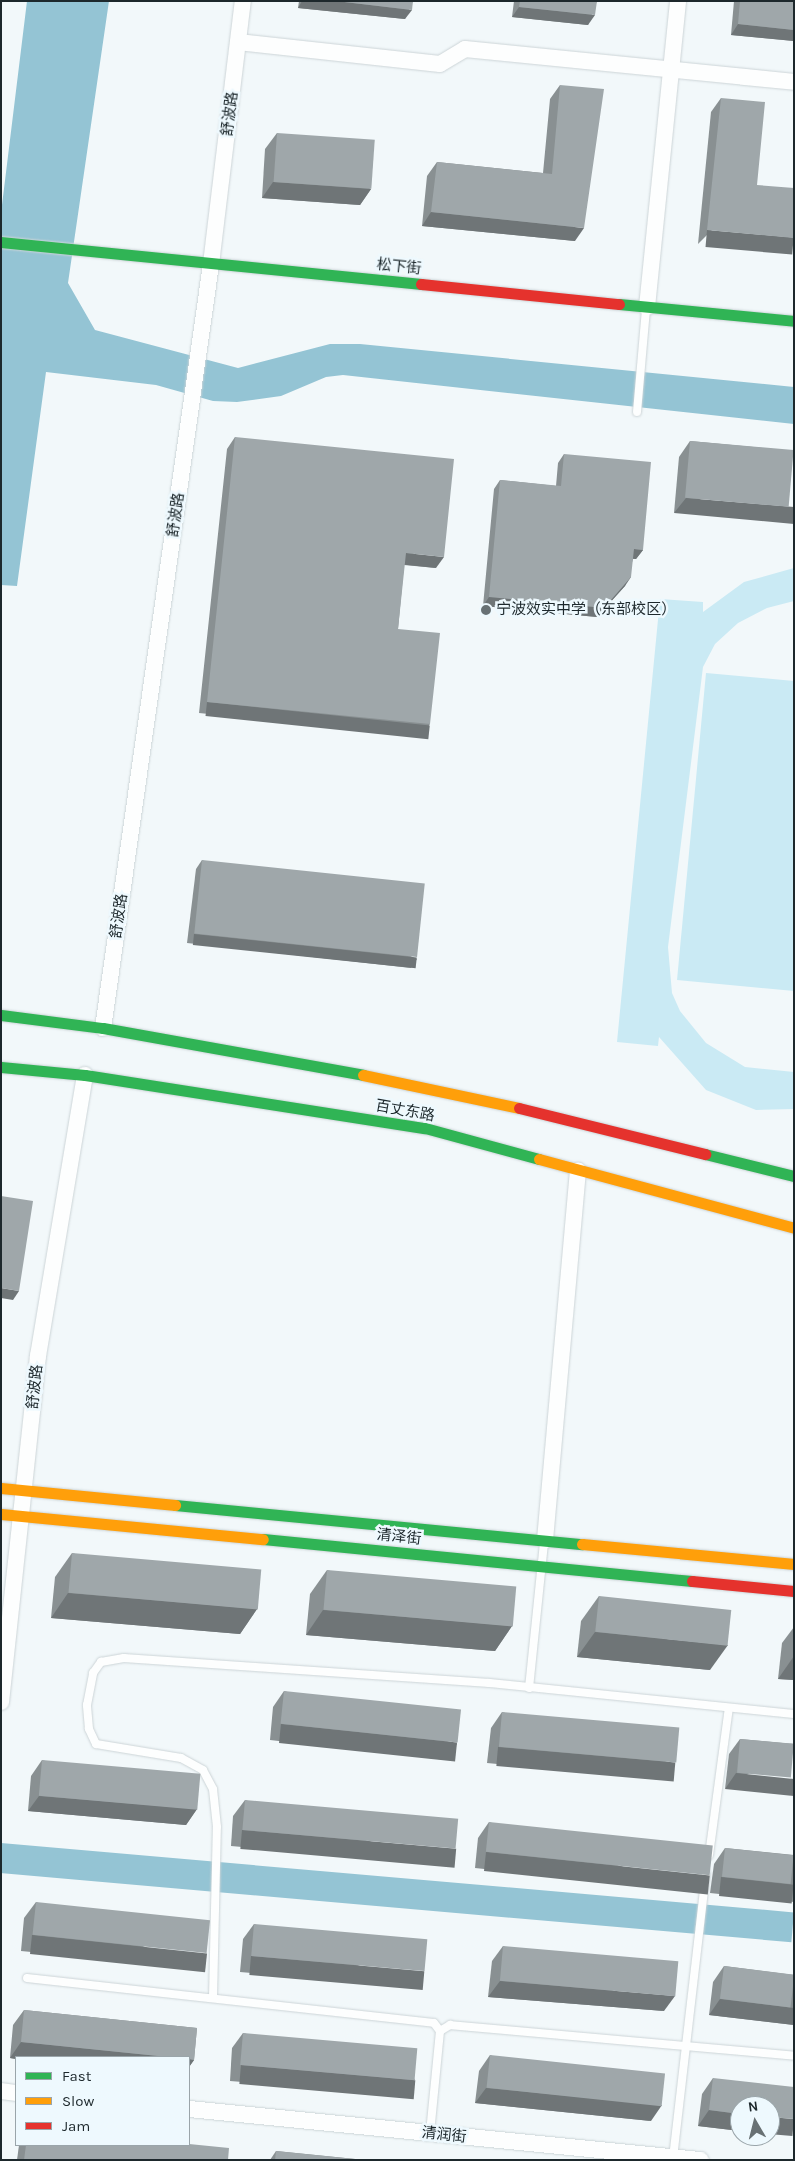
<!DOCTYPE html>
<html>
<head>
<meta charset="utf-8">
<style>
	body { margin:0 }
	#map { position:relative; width:795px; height:2161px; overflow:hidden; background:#f2f8fa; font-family:Karla,"Noto Sans SC",sans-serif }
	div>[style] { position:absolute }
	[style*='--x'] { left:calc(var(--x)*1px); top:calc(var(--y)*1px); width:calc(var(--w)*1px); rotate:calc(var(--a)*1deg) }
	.green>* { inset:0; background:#caeaf4 }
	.water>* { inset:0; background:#94c4d4; transform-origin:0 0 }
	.roads { filter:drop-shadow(0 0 1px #ccd4d7) drop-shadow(0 0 1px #ccd4d7) }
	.lane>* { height:8px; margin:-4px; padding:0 4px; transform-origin:4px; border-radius:4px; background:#fdfefe }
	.street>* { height:16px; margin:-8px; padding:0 8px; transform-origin:8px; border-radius:8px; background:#fdfefe }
	.fast>* { height:11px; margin:-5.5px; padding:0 5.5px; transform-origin:5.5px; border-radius:5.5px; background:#30b455 }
	.slow>* { height:11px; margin:-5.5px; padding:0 5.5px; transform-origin:5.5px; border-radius:5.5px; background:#ff9f0a }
	.jam>* { height:11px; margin:-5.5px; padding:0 5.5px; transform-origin:5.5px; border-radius:5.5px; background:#e5322d }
	.wall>* { inset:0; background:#899092 }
	.shaded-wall>* { inset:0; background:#6f7577; transform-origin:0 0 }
	.building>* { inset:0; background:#9fa7aa; transform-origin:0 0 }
	.dots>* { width:14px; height:14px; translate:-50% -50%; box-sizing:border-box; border:2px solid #eef9fe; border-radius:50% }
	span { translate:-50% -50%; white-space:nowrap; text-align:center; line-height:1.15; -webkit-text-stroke:5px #eef9fe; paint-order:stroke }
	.street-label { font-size:15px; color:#1d282c }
	.poi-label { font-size:15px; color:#1d282c }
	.left { translate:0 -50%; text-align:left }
	.frame { position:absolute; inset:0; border:2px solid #1d282c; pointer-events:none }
	.legend { position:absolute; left:15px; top:2056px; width:175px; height:90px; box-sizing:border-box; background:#eef9fe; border:1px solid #9aa5aa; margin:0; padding:6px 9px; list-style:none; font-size:15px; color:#1d282c }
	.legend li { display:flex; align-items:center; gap:10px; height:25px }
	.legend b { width:25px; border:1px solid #9aa5aa }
	.north { position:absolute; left:730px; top:2096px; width:50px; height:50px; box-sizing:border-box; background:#eef9fe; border:1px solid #9aa5aa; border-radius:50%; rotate:352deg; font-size:14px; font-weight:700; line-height:20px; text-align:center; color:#1d282c }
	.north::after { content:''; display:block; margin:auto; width:18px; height:22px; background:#687174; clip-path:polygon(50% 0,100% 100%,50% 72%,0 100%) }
</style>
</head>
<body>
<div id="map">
	<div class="green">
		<i style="clip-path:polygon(794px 568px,794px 601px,767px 608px,738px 623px,715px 644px,703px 667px,668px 947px,672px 993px,680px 1011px,706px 1043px,745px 1067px,794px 1072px,794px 1109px,756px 1110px,706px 1090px,659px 1037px,658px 1046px,617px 1042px,660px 599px,703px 602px,703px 612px,744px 582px)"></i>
		<i style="clip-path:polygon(706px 673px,794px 681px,794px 991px,677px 980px)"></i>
	</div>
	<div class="water">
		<i style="clip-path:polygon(27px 1px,109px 1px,68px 283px,95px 330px,238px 368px,330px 344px,360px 344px,794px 387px,794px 424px,343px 375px,326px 377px,281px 396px,237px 402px,213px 401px,156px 385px,46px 372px,17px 586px,1px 585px,1px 213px)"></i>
		<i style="left:1px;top:1843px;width:796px;height:30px;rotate:5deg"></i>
	</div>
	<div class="roads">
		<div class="lane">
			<i style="--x:637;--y:412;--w:103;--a:-85"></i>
			<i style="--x:529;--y:1688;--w:146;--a:-84.1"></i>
			<i style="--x:709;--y:1855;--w:148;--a:-82.3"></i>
			<i style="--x:27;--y:1978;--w:409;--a:6.3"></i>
			<i style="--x:434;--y:2023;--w:10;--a:53"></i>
			<i style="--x:440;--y:2031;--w:102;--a:95.6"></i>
			<i style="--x:213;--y:1998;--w:171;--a:-88.7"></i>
			<i style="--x:217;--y:1827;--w:38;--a:-96"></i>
			<i style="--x:213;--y:1789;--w:21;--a:-118"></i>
			<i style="--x:203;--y:1770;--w:25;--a:-151"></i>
			<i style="--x:181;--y:1758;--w:86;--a:-170.6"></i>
			<i style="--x:96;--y:1744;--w:17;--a:-115"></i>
			<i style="--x:89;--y:1729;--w:24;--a:-95"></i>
			<i style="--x:87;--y:1705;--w:33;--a:-79"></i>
			<i style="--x:93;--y:1673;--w:14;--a:-54"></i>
			<i style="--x:101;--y:1662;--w:23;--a:-10"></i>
			<i style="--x:124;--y:1658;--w:366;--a:3.9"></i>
			<i style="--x:489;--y:1683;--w:307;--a:5.8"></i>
			<i style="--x:440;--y:2031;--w:12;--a:-31"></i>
			<i style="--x:450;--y:2025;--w:345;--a:5.1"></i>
			<i style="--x:673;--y:2158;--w:286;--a:-83.4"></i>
		</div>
		<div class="street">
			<i style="--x:238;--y:42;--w:203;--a:6.2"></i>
			<i style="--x:440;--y:64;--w:29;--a:-31"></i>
			<i style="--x:465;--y:49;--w:331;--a:5.7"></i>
			<i style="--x:647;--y:307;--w:308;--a:-84.2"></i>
			<i style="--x:103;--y:1028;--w:772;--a:-81.95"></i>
			<i style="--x:211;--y:264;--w:265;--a:-83.1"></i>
			<i style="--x:545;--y:1540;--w:371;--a:-84.9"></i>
			<i style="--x:1;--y:1702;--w:348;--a:-83.9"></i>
			<i style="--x:38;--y:1356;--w:285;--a:-80.5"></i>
			<i style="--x:1;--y:2091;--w:15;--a:8"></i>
			<i style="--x:189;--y:2109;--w:514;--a:5.7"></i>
		</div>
		<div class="fast">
			<i style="--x:1;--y:242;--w:422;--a:5.7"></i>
			<i style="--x:619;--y:304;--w:176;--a:5.5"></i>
			<i style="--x:1;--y:1015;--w:103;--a:7.3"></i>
			<i style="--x:103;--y:1028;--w:264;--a:10.2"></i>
			<i style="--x:1;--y:1067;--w:84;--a:5.4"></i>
			<i style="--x:85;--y:1075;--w:344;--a:8.9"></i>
			<i style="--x:425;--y:1128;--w:118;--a:15.2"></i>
			<i style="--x:705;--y:1154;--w:92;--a:13.9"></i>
			<i style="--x:175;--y:1505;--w:409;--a:5.5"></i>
			<i style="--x:263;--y:1539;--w:431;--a:5.6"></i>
		</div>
		<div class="slow">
			<i style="--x:363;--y:1075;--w:159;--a:11.9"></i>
			<i style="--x:539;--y:1159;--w:264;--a:15.1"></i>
			<i style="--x:1;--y:1488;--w:175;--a:5.6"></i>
			<i style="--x:1;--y:1514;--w:263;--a:5.5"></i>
			<i style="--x:582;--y:1544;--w:213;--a:5.4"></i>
		</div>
		<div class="jam">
			<i style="--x:421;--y:284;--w:199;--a:5.8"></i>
			<i style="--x:519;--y:1108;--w:192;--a:13.9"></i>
			<i style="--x:692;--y:1581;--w:102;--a:5.6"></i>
		</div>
	</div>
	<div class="wall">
		<i style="clip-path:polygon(299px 1px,413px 1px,405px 19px,298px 8px)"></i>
		<i style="clip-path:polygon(514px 1px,597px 1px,588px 25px,512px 17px)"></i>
		<i style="clip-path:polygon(734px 1px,794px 1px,794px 41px,731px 35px)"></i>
		<i style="clip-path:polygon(560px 85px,575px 241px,422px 226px,427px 176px,437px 162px,543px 173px,550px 99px)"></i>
		<i style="clip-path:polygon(721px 98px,757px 185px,698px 244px,711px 112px)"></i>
		<i style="clip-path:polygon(277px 133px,371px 189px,360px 205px,262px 198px,265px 149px)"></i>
		<i style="clip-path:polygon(235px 437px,436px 568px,404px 565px,398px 629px,430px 724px,422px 736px,199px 713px,227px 449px)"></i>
		<i style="clip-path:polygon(690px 441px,794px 451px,674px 513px,679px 457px)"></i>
		<i style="clip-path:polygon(564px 454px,643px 550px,636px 559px,633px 559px,625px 586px,597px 617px,483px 606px,494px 489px,500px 480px,556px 486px,558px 463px)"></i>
		<i style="clip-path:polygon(202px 860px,417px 959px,411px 968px,187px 943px,196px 869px)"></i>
		<i style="clip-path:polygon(72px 1553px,257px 1609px,240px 1634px,51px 1618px,55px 1577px)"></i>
		<i style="clip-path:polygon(327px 1570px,512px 1626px,495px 1651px,306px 1635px,310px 1594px)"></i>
		<i style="clip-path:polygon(599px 1596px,710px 1670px,577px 1657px,581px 1621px)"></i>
		<i style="clip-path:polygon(794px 1627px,794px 1680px,778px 1679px,782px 1643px)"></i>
		<i style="clip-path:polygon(284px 1691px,457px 1744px,446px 1760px,270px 1740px,273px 1707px)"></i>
		<i style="clip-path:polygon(502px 1712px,675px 1764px,664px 1780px,487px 1763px,491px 1728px)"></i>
		<i style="clip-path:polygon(740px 1739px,794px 1744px,725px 1789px,729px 1754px)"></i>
		<i style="clip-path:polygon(42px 1760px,197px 1809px,186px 1825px,28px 1811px,31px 1776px)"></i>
		<i style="clip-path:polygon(245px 1800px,444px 1866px,231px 1846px,233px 1816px)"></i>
		<i style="clip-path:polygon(489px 1822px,698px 1892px,475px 1868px,478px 1838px)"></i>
		<i style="clip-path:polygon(725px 1848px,794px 1855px,794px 1902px,710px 1893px,714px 1864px)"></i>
		<i style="clip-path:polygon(36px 1902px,196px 1968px,21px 1951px,24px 1918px)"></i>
		<i style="clip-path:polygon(254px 1924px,413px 1987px,240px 1972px,243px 1939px)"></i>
		<i style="clip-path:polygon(503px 1946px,664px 2011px,488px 1997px,492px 1961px)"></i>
		<i style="clip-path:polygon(724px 1966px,794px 1975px,794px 2025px,709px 2015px,713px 1982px)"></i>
		<i style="clip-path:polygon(24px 2010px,197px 2028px,194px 2060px,189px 2067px,189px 2057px,16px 2057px,16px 2059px,10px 2058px,13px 2025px)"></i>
		<i style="clip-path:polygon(243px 2033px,415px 2079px,404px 2095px,230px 2081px,232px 2048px)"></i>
		<i style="clip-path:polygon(490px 2055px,651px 2121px,475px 2103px,479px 2071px)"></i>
		<i style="clip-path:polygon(713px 2078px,740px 2106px,740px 2131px,698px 2126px,702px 2094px)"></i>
		<i style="clip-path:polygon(19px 2145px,189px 2145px,228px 2160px,17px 2160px)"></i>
		<i style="clip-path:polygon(276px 2151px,365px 2160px,270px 2160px)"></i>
	</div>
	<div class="shaded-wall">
		<i style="clip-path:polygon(302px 1px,336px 1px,412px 10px,405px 19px,298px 8px)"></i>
		<i style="clip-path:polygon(519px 7px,595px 15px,588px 25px,512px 17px)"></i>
		<i style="clip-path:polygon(738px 24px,794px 30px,794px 41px,731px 35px)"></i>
		<i style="clip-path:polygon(273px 182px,371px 189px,360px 205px,262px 198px)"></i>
		<i style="clip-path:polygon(431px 212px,584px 228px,575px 241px,422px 226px)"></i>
		<i style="left:707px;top:230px;width:87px;height:17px;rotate:5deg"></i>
		<i style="clip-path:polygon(686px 498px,794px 507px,794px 524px,674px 513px)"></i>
		<i style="clip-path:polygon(634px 549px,643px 550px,636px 559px,628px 558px)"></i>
		<i style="clip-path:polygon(406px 553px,444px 557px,436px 568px,398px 564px)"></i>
		<i style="clip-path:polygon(631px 577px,625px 586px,597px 617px,483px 606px,489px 597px)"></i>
		<i style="left:207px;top:702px;width:224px;height:14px;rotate:6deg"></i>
		<i style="left:194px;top:934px;width:224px;height:11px;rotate:6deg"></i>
		<i style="clip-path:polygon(1px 1288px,19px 1291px,13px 1300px,1px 1298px)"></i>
		<i style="clip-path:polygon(68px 1593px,257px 1609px,240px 1634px,51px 1618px)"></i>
		<i style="clip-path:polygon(323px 1610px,512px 1626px,495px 1651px,306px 1635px)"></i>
		<i style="clip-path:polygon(595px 1632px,728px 1645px,710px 1670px,577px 1657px)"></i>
		<i style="clip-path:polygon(794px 1656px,794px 1680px,778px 1679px)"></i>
		<i style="left:281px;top:1724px;width:177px;height:19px;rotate:6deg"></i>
		<i style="left:498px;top:1747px;width:178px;height:19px;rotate:5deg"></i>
		<i style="clip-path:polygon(736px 1773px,794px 1779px,794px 1796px,725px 1789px)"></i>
		<i style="clip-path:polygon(39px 1796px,197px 1809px,186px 1825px,28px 1811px)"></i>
		<i style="left:242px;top:1830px;width:215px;height:19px;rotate:5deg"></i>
		<i style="left:486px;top:1852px;width:225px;height:19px;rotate:6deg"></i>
		<i style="left:721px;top:1877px;width:73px;height:19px;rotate:6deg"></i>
		<i style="left:32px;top:1935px;width:176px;height:19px;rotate:6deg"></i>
		<i style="left:251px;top:1956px;width:174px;height:19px;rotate:5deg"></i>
		<i style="clip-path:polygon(500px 1981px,675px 1996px,664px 2011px,488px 1997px)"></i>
		<i style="clip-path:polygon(720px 1999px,794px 2008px,794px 2025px,709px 2015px)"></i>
		<i style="clip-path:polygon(21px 2042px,168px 2057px,16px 2057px,16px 2059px,10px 2058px)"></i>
		<i style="clip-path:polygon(189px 2059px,194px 2060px,189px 2067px)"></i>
		<i style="left:241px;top:2065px;width:175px;height:19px;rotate:5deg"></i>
		<i style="clip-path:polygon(486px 2088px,662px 2105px,651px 2121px,475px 2103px)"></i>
		<i style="clip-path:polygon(709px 2110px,740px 2114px,740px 2131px,698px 2126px)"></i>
		<i style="left:770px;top:2117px;width:24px;height:17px;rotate:5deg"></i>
	</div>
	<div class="building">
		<i style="clip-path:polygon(336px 1px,413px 1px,412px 10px)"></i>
		<i style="clip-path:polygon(520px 1px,597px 1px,595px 15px,519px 7px)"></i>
		<i style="clip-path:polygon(740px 1px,794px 1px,794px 30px,738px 24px)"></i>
		<i style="clip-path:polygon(560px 85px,604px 89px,584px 228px,431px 212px,437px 162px,552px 174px)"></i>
		<i style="clip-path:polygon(721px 98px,765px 102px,757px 185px,794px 188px,794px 238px,707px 230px)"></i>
		<i style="left:277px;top:133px;width:98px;height:49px;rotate:4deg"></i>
		<i style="clip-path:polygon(235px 437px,454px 459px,444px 557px,406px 553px,398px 629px,440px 633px,430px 724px,207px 702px)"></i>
		<i style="left:690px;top:441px;width:104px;height:57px;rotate:5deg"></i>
		<i style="clip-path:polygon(564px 454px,651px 462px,643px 550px,634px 549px,631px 577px,604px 608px,489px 597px,500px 480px,561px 486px)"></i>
		<i style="left:202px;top:860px;width:224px;height:74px;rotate:6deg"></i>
		<i style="clip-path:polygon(1px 1196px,33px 1201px,19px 1291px,1px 1288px)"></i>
		<i style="left:72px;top:1553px;width:190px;height:40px;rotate:5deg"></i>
		<i style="left:327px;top:1570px;width:190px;height:40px;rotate:5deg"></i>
		<i style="left:599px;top:1596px;width:133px;height:36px;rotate:6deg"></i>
		<i style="left:284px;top:1691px;width:178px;height:33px;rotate:6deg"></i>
		<i style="left:502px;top:1712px;width:178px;height:35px;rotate:5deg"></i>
		<i style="left:740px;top:1739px;width:54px;height:34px;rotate:5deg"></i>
		<i style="left:42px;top:1760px;width:159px;height:36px;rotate:5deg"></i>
		<i style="left:245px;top:1800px;width:214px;height:30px;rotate:5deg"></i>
		<i style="left:489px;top:1822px;width:225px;height:30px;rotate:6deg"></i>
		<i style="left:725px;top:1848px;width:69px;height:29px;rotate:6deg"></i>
		<i style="left:36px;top:1902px;width:175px;height:33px;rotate:6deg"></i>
		<i style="left:254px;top:1924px;width:174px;height:32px;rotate:5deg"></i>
		<i style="left:503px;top:1946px;width:176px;height:35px;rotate:5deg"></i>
		<i style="left:724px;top:1966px;width:71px;height:33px;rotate:7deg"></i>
		<i style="clip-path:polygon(24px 2010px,197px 2028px,194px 2060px,189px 2059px,189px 2057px,168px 2057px,21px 2042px)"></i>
		<i style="left:243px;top:2033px;width:175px;height:32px;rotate:5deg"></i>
		<i style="left:490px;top:2055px;width:176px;height:33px;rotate:6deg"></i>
		<i style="clip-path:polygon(713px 2078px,794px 2087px,794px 2119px,770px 2117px,770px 2106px,740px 2106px,740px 2114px,709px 2110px)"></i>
		<i style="clip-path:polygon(189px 2144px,229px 2148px,228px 2160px,24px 2160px,26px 2145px,189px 2145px)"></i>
		<i style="clip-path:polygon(276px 2151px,365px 2160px,275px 2160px)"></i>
	</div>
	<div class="dots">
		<i style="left:486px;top:610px;background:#687174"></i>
	</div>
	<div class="street-label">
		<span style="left:230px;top:114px;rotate:-83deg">舒波路</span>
		<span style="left:399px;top:267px;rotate:6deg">松下街</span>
		<span style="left:176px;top:515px;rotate:-82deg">舒波路</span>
		<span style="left:119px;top:916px;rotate:-82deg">舒波路</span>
		<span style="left:405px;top:1111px;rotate:10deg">百丈东路</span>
		<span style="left:35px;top:1387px;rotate:-84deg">舒波路</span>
		<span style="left:399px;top:1537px;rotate:6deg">清泽街</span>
		<span style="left:444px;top:2135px;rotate:6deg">清润街</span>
	</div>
	<div class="poi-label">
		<span class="left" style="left:496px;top:610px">宁波效实中学（东部校区）</span>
	</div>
	<div class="frame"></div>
	<ul class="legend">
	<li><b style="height:6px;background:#30b455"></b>Fast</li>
	<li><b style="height:6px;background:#ff9f0a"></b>Slow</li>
	<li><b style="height:6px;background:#e5322d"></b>Jam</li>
	</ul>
	<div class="north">N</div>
</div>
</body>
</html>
